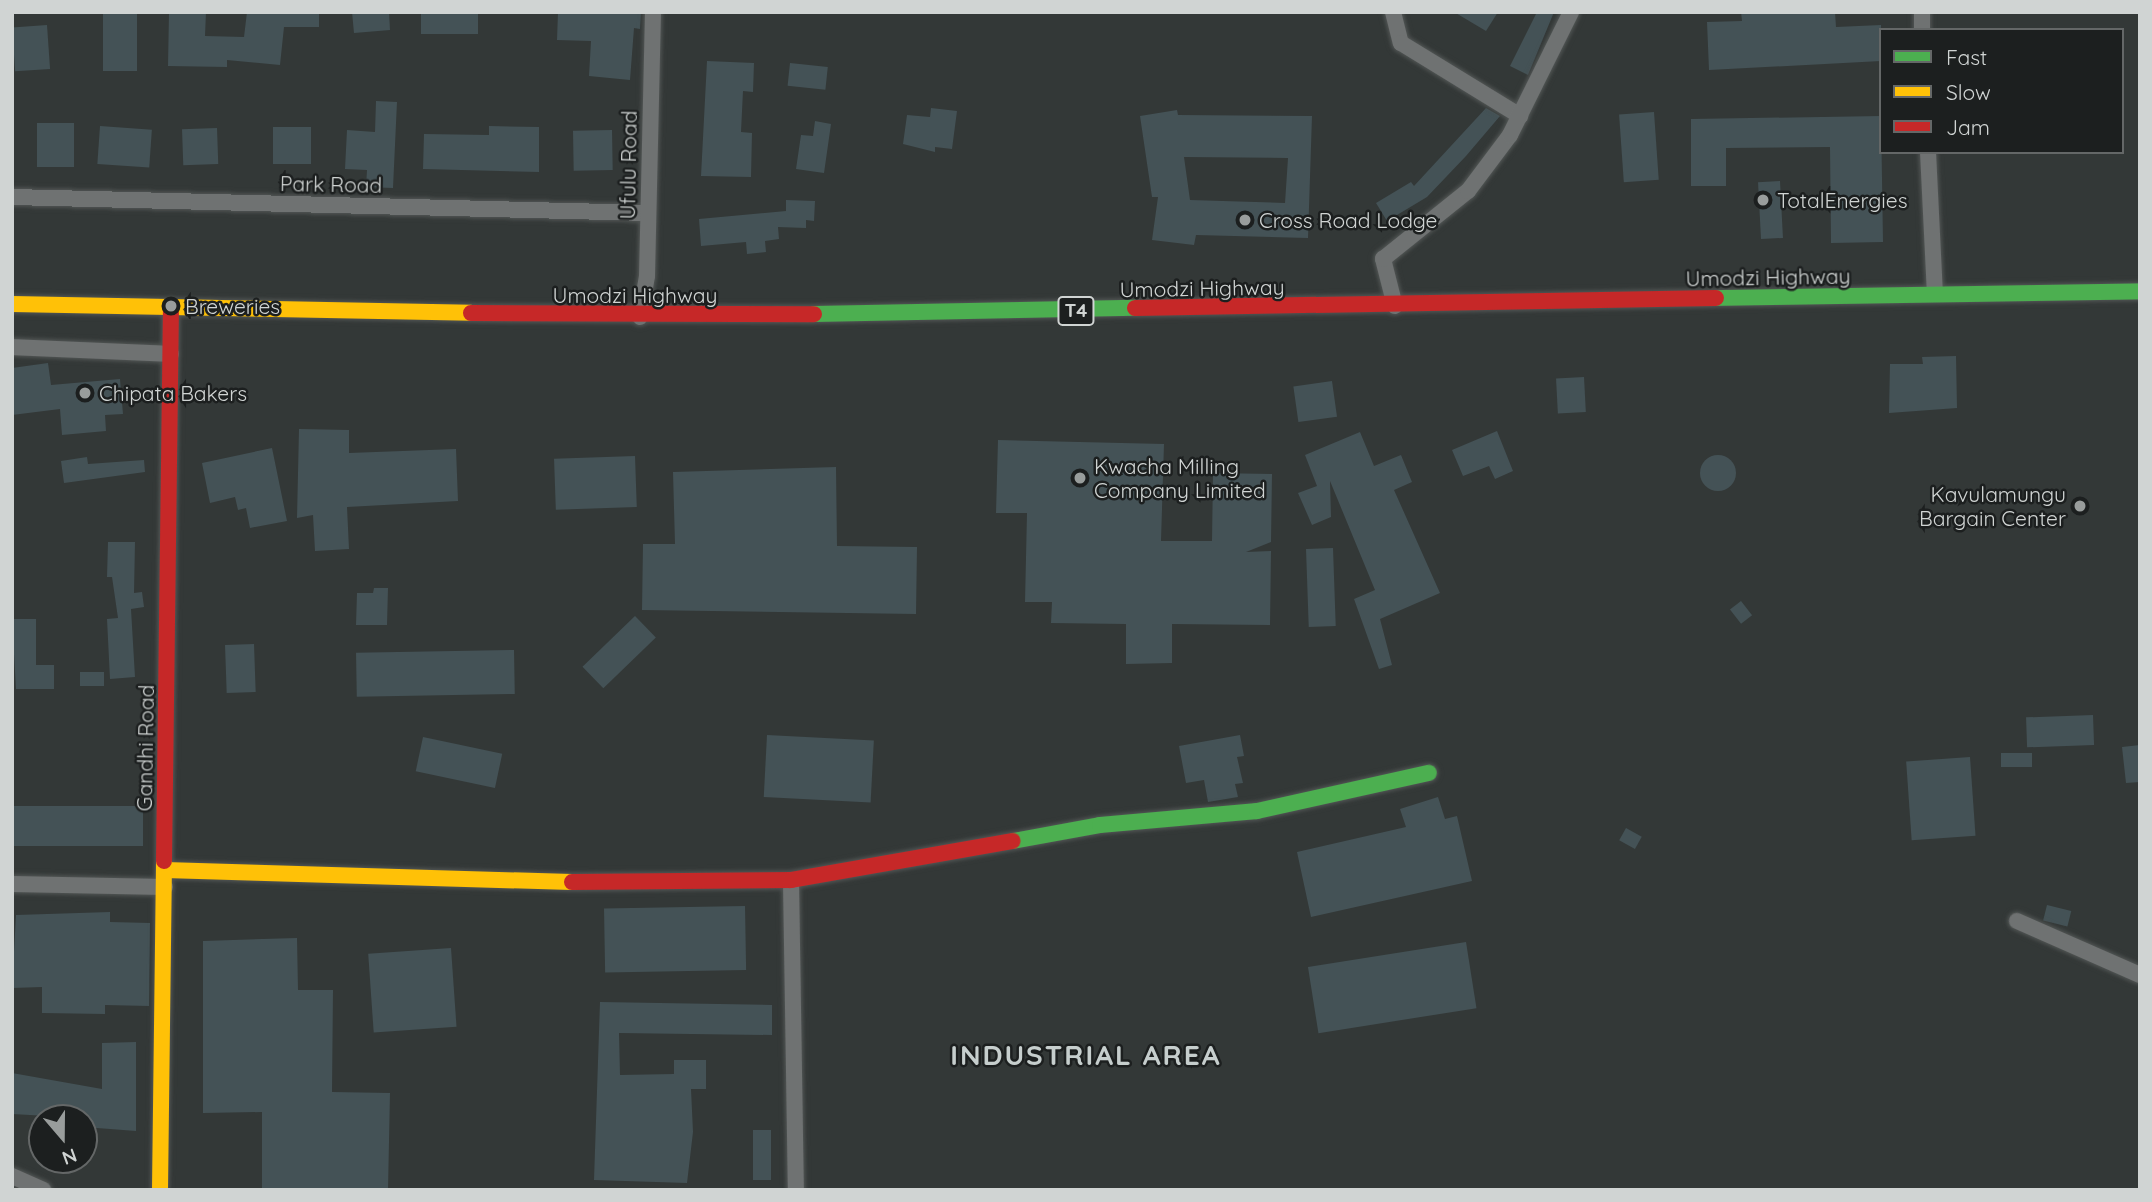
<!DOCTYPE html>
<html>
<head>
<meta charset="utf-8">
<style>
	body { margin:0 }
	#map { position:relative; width:2152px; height:1202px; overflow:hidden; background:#333837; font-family:Quicksand,sans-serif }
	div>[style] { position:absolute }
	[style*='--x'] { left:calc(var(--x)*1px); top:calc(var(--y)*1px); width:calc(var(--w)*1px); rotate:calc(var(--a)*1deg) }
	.building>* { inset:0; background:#445256; transform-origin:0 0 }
	.round { border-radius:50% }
	.roads { filter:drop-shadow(0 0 2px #525655) drop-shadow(0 0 2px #525655) }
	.street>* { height:16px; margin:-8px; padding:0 8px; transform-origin:8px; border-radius:8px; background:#6f7272 }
	.fast>* { height:16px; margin:-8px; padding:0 8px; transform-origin:8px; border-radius:8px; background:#4caf50 }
	.slow>* { height:16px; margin:-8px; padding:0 8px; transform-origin:8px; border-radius:8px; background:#ffc107 }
	.jam>* { height:16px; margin:-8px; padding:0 8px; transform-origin:8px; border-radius:8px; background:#c62828 }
	.dots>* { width:19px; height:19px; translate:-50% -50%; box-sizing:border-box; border:4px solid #1c1f1f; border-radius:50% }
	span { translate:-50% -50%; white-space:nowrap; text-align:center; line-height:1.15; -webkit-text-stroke:5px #1c1f1f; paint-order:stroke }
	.shield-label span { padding:2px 5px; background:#1c1f1f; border:2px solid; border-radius:5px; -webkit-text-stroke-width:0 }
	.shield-label { font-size:19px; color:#d0d4d3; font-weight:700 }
	.street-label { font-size:21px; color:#d0d4d3 }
	.poi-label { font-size:21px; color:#d0d4d3 }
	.left { translate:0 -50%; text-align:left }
	.right { translate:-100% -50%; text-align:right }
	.district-label { font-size:28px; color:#c6cecd; font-weight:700; letter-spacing:2px }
	.frame { position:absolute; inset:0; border:14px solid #d0d4d3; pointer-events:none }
	.legend { position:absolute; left:1879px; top:28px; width:245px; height:126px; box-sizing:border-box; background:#1c1f1f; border:2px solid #646767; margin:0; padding:9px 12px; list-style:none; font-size:21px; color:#d0d4d3 }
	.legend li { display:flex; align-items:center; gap:14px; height:35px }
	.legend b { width:35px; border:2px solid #646767 }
	.north { position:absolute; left:28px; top:1104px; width:70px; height:70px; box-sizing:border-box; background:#1c1f1f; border:2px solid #646767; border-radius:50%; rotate:160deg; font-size:19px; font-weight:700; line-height:28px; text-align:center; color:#d0d4d3 }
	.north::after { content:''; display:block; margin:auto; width:24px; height:32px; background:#999d9c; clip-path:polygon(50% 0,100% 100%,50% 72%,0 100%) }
</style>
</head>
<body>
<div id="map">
	<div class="building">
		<i style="left:103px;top:12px;width:34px;height:59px"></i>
		<i style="clip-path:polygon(169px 12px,206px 12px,205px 36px,244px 37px,247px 12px,319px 12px,319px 27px,284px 27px,280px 65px,227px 60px,227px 67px,168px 66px)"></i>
		<i style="clip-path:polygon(352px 12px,389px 12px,390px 30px,354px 33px)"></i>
		<i style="left:421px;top:12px;width:57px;height:22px"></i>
		<i style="clip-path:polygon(558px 12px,641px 12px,640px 29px,634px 28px,630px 80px,589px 76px,591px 41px,557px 40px)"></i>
		<i style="clip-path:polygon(1454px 12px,1498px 12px,1486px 31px)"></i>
		<i style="clip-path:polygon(1537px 12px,1554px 12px,1528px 75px,1510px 66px)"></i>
		<i style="clip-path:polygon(1741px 12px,1835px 12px,1836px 27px,1881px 25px,1881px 61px,1709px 70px,1707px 22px,1742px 21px)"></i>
		<i style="left:47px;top:25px;width:44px;height:35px;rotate:86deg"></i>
		<i style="clip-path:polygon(707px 61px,754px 63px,753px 92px,743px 91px,741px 132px,752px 133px,751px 177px,701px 176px)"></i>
		<i style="left:790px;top:63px;width:38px;height:23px;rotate:6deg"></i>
		<i style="clip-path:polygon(376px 101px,397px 102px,393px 188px,366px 187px,367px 170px,345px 169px,347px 130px,375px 132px)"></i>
		<i style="clip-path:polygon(931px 108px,957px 111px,952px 149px,935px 147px,935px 152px,903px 144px,907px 115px,930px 117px)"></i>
		<i style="clip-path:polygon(1486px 108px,1500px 116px,1466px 156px,1427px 197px,1387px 221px,1376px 203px,1411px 182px,1414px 186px)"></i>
		<i style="clip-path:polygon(evenodd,1177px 110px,1178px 115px,1312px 116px,1308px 238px,1196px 235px,1194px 245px,1152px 240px,1158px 197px,1152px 197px,1140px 116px,1177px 110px,1184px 157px,1288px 158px,1285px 203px,1190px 200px,1184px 157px)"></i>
		<i style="left:1654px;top:112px;width:68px;height:35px;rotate:86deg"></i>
		<i style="clip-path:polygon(1881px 116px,1883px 242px,1831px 243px,1830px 147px,1726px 148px,1726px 186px,1691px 186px,1691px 119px)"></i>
		<i style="clip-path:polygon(815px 121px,831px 124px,824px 173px,796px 169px,801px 135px,813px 136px)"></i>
		<i style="left:74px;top:123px;width:44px;height:37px;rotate:90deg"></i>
		<i style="left:100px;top:126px;width:52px;height:38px;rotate:4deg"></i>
		<i style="clip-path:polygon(489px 126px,539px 127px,539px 172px,423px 169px,424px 134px,489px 135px)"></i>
		<i style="left:273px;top:127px;width:38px;height:37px"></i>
		<i style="left:217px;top:128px;width:36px;height:35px;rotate:88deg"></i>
		<i style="left:612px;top:130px;width:40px;height:39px;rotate:89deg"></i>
		<i style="left:1780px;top:181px;width:57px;height:22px;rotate:87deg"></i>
		<i style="clip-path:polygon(786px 200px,815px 201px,814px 221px,806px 220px,806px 228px,778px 227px,779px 239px,765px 241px,766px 252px,747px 254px,746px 242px,701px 246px,699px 219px,786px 211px)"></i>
		<i style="clip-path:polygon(1956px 356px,1957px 408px,1889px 413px,1890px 364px,1923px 364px,1922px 357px)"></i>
		<i style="clip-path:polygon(48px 363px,51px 385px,120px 379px,123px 414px,105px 415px,106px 431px,62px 435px,60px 409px,12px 415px,12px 368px)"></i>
		<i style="left:1584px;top:377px;width:35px;height:28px;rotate:87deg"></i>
		<i style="left:1332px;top:381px;width:36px;height:39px;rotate:82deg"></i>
		<i style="clip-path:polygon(299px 429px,349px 430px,349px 453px,456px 449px,458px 501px,347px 507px,349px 549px,315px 551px,313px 515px,297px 518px)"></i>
		<i style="clip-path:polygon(1497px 431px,1513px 471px,1495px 479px,1489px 466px,1463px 476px,1452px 450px)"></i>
		<i style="clip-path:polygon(1360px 432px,1374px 466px,1401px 455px,1412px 482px,1394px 490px,1440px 593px,1380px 619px,1392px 665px,1379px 669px,1354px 599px,1375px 590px,1330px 481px,1331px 517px,1312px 525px,1298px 493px,1317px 486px,1305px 455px)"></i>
		<i style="clip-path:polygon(998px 440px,1164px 444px,1161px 541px,1212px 541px,1213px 473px,1272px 474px,1271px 542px,1246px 552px,1271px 551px,1270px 625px,1172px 624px,1172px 663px,1126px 664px,1126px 624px,1051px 623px,1052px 602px,1025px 602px,1027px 513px,996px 513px)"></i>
		<i style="clip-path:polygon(272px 448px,287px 521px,250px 528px,246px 508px,238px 510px,235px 497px,210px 503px,202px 463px)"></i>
		<i class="round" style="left:1700px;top:455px;width:36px;height:36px"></i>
		<i style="left:635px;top:456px;width:51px;height:81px;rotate:88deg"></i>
		<i style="clip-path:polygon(87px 457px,88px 464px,144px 460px,145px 472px,64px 483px,61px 461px)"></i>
		<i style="clip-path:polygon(836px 467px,837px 546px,917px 547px,916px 614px,642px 610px,643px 544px,675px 544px,673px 472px)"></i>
		<i style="clip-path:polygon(108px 542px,135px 542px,134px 593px,142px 592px,144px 607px,131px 609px,135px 677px,110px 679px,107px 619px,118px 618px,112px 577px,107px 577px)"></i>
		<i style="left:1333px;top:548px;width:78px;height:27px;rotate:88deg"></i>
		<i style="clip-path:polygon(374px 588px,388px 588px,387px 625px,356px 625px,357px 593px,373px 593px)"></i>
		<i style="left:1741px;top:601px;width:18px;height:14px;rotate:52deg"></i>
		<i style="left:635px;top:616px;width:30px;height:73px;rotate:46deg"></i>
		<i style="clip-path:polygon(12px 619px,36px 619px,36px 665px,54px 665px,54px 689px,16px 689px)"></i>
		<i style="left:254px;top:644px;width:48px;height:29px;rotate:88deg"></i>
		<i style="left:514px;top:650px;width:44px;height:158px;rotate:89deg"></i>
		<i style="left:104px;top:672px;width:14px;height:24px;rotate:90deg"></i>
		<i style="left:2093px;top:715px;width:30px;height:67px;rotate:88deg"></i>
		<i style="left:767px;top:735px;width:107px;height:62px;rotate:3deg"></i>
		<i style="clip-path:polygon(1240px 735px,1244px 756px,1237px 757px,1243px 783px,1235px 784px,1238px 797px,1208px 802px,1204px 780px,1186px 783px,1179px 746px)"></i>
		<i style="left:423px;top:737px;width:81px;height:35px;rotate:12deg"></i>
		<i style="clip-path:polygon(2140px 745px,2140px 782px,2126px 783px,2122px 747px)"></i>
		<i style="left:2001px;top:753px;width:31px;height:14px"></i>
		<i style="left:1970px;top:757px;width:79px;height:64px;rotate:86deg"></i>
		<i style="clip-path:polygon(1438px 797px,1445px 819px,1457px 816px,1472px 881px,1311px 917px,1297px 852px,1406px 827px,1400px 809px)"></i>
		<i style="left:12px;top:806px;width:131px;height:40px"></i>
		<i style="left:1626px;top:828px;width:18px;height:14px;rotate:29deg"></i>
		<i style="left:2047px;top:905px;width:25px;height:16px;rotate:14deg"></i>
		<i style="left:745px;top:906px;width:64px;height:141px;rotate:89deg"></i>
		<i style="clip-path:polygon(110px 912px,110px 922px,150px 923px,149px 1006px,105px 1005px,105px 1014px,42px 1013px,42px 987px,12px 988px,16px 915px)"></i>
		<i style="clip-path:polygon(297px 938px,298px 990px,333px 990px,332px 1092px,390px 1093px,388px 1190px,262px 1190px,262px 1112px,203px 1113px,203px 941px)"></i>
		<i style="left:1466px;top:942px;width:67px;height:160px;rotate:81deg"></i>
		<i style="left:451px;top:948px;width:79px;height:83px;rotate:86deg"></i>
		<i style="clip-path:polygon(600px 1002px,772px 1005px,772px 1035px,619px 1033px,620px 1075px,674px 1074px,674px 1060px,706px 1060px,706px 1089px,691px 1089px,693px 1132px,687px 1183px,594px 1180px)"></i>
		<i style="clip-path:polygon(136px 1042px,136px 1131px,84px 1127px,84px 1118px,12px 1114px,12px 1073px,102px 1089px,102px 1043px)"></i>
		<i style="left:753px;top:1130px;width:18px;height:50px"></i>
	</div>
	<div class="roads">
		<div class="street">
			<i style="--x:1393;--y:12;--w:32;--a:76"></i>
			<i style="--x:1401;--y:43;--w:140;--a:31.5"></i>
			<i style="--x:1922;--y:12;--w:18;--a:90"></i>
			<i style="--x:1928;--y:152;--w:142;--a:87.2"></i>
			<i style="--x:12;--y:197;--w:636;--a:1.44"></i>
			<i style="--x:1395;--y:306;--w:49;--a:-104.3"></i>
			<i style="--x:1383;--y:259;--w:109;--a:-38.7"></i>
			<i style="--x:1468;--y:191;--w:70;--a:-53.1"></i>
			<i style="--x:1510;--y:135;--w:137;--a:-63.6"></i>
			<i style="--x:640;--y:317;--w:42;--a:-80.3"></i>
			<i style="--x:647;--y:276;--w:264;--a:-88.7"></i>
			<i style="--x:12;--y:347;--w:159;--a:2.5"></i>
			<i style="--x:791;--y:880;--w:310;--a:89.1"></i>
			<i style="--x:12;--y:884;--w:153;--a:1.1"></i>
			<i style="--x:2017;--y:921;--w:134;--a:23.7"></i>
			<i style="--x:12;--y:1176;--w:34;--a:24"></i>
		</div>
		<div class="fast">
			<i style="--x:1716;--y:298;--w:424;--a:-0.9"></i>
			<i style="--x:814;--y:314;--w:321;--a:-1.1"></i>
			<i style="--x:1013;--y:841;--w:88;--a:-10.4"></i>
			<i style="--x:1100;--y:825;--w:158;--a:-5.1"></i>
			<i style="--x:1257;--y:811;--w:176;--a:-12.5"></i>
		</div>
		<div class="slow">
			<i style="--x:12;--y:304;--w:459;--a:1.1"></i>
			<i style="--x:165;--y:870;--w:407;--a:1.7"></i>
			<i style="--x:160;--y:1190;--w:329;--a:-89.3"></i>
		</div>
		<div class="jam">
			<i style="--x:1135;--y:308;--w:581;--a:-0.99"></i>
			<i style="--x:471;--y:313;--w:343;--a:0.2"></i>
			<i style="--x:164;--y:861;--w:555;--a:-89.28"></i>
			<i style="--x:572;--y:882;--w:219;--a:-0.5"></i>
			<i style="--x:791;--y:880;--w:225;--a:-10"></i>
		</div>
	</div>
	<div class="dots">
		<i style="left:1763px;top:200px;background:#999d9c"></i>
		<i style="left:1245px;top:220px;background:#999d9c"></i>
		<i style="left:171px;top:306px;background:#999d9c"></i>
		<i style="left:85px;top:393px;background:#999d9c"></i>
		<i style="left:1080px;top:478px;background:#999d9c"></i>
		<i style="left:2080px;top:506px;background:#999d9c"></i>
	</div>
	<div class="shield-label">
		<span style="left:1076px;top:311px">T4</span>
	</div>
	<div class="street-label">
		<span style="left:628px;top:165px;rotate:-89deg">Ufulu Road</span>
		<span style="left:331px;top:184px;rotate:1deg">Park Road</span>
		<span style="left:1768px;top:277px;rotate:-1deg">Umodzi Highway</span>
		<span style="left:1202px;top:288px;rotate:-1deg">Umodzi Highway</span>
		<span style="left:635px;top:295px">Umodzi Highway</span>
		<span style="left:145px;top:748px;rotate:-89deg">Gandhi Road</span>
	</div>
	<div class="poi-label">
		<span class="left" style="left:1777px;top:200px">TotalEnergies</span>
		<span class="left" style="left:1259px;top:220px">Cross Road Lodge</span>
		<span class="left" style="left:185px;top:306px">Breweries</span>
		<span class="left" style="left:99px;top:393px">Chipata Bakers</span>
		<span class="left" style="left:1094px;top:478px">Kwacha Milling<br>Company Limited</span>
		<span class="right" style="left:2066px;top:506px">Kavulamungu<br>Bargain Center</span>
	</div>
	<div class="district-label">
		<span style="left:1086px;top:1055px">INDUSTRIAL AREA</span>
	</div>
	<div class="frame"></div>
	<ul class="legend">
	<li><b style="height:9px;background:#4caf50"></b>Fast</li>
	<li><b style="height:9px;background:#ffc107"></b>Slow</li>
	<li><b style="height:9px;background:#c62828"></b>Jam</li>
	</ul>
	<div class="north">N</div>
</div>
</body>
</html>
